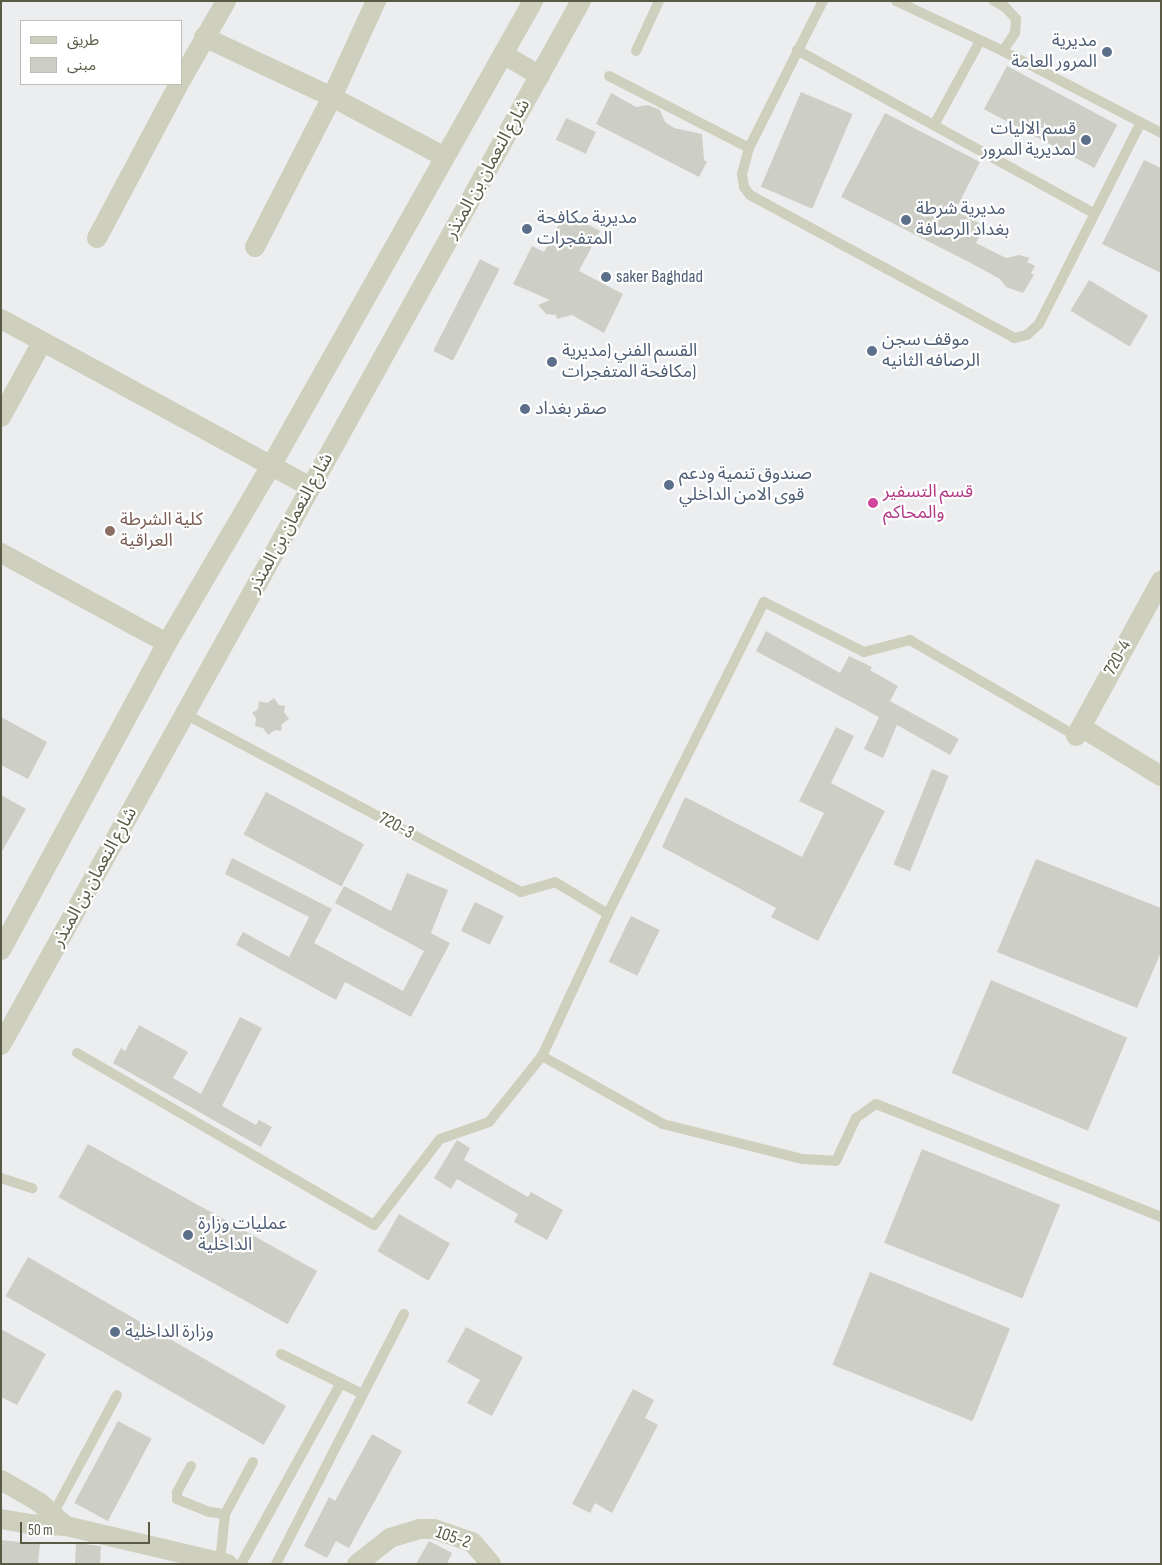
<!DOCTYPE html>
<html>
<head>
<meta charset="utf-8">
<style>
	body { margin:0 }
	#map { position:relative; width:1162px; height:1565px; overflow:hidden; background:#ecedef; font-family:"Sofia Sans Condensed","Noto Sans Arabic",sans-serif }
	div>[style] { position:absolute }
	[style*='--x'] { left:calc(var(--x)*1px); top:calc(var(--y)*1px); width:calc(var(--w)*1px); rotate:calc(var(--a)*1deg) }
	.building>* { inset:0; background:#cdcfc6; transform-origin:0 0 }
	.service>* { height:10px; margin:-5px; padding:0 5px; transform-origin:5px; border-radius:5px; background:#cecfbc }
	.minor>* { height:20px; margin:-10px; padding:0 10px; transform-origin:10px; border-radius:10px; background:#cecfbc }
	.dots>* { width:14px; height:14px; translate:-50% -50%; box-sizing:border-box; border:2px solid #fff; border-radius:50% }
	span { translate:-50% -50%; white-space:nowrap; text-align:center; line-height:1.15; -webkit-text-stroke:4.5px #fff; paint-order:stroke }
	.service-label { font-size:18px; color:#4e5e75 }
	.right { translate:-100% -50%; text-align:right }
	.left { translate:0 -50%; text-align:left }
	.street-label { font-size:18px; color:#595a44 }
	.hotel-label { font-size:18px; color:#b23c85 }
	.education-label { font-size:18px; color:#785e54 }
	.frame { position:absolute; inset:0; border:2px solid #595a44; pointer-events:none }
	.legend { position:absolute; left:20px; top:20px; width:162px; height:65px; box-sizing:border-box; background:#fff; border:1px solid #bdbdb4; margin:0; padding:6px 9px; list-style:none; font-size:15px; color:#595a44 }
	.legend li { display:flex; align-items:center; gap:10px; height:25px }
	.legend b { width:25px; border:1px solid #bdbdb4 }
	.scale { position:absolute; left:20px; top:1522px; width:130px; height:22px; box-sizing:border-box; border:2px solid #595a44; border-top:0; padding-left:6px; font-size:15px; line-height:18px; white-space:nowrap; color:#595a44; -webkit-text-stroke:4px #fff; paint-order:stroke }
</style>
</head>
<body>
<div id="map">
	<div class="building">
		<i style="left:1007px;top:66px;width:125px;height:49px;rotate:28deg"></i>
		<i style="left:801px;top:92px;width:56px;height:103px;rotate:23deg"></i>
		<i style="clip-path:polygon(611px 93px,636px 107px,648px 105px,660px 110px,665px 122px,674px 128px,702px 134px,704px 160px,707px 162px,699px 177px,596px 124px)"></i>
		<i style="clip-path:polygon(885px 113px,980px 162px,955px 211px,985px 226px,976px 243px,1006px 258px,1019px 255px,1030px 258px,1027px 262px,1035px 266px,1031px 273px,1034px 275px,1023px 293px,1006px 287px,1000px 279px,967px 261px,841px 197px)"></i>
		<i style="left:566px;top:118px;width:33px;height:24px;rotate:25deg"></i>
		<i style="clip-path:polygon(1144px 160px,1161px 168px,1161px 273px,1102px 244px)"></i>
		<i style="clip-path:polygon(565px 212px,600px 231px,579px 271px,623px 294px,604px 333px,572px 315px,557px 319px,556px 315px,546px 314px,538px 305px,550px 300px,513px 284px,532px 246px,544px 252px)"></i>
		<i style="left:480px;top:259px;width:22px;height:103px;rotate:27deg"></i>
		<i style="left:1089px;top:280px;width:69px;height:36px;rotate:31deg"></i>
		<i style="clip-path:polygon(766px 631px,840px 673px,849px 656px,872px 667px,870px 670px,898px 686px,890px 701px,959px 739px,950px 755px,897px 725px,883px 758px,864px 749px,879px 717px,756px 651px)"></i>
		<i style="clip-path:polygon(274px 698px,279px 705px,285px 706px,284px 712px,289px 719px,282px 724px,281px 731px,275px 730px,268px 735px,263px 728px,255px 726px,256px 718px,252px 713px,258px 709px,259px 701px,267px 703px)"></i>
		<i style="clip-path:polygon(1px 717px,47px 742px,28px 779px,1px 765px)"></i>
		<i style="clip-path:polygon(836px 727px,854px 736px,831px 783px,885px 811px,818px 941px,771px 917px,776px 908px,662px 847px,685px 797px,802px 857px,824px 813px,799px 801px)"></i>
		<i style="left:932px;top:769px;width:18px;height:103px;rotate:22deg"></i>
		<i style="left:266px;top:792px;width:111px;height:48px;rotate:28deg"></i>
		<i style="clip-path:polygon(1px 795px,26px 809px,1px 853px)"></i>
		<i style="clip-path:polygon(232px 858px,332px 909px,314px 943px,403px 991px,424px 951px,335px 903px,344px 886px,391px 911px,407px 873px,448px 890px,431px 933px,450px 943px,411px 1017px,345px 982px,336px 1000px,236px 945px,243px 932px,289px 957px,309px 917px,225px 874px)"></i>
		<i style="clip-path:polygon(1036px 859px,1161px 908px,1161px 952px,1137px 1008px,997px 952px)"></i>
		<i style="left:475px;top:902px;width:32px;height:32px;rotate:26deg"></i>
		<i style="left:631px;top:916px;width:32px;height:51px;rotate:26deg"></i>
		<i style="left:991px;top:980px;width:148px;height:101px;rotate:23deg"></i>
		<i style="clip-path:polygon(240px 1017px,262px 1028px,222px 1106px,256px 1125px,259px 1120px,272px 1127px,261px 1147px,113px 1063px,121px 1048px,125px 1051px,139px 1025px,188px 1052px,173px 1078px,201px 1094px)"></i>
		<i style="clip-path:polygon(457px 1140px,470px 1148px,464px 1160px,528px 1197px,531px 1192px,563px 1210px,547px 1240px,514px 1222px,518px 1214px,457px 1179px,451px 1189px,434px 1178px)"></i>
		<i style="left:88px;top:1144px;width:262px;height:61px;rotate:29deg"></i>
		<i style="left:922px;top:1149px;width:149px;height:101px;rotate:22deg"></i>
		<i style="left:399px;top:1214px;width:59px;height:43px;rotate:30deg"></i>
		<i style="left:28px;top:1257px;width:298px;height:45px;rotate:30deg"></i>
		<i style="left:870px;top:1272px;width:151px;height:100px;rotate:22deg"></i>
		<i style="clip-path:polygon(466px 1327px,523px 1357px,492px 1416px,467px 1403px,480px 1380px,447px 1362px)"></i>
		<i style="clip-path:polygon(1px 1329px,46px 1354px,17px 1405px,1px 1397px)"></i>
		<i style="clip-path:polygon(633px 1389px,654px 1400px,645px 1418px,658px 1425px,612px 1513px,595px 1503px,590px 1513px,572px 1504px)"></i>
		<i style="left:118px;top:1421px;width:38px;height:93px;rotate:28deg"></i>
		<i style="clip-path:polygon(372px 1434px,402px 1451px,349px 1548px,336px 1541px,327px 1558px,304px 1546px,329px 1497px,335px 1501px)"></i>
		<i style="clip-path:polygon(1px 1540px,40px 1544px,38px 1564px,1px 1564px)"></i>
		<i style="clip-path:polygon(429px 1541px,452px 1553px,447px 1564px,416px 1564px)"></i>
		<i style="clip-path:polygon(76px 1543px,101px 1546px,100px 1564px,75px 1564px)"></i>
	</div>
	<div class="service">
		<i style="--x:896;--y:1;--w:118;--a:25"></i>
		<i style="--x:1003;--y:51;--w:178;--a:27.4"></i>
		<i style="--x:994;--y:1;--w:13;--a:29"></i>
		<i style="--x:1005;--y:7;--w:16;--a:47"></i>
		<i style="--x:1016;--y:19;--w:14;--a:94"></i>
		<i style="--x:1015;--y:33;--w:22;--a:124"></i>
		<i style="--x:797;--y:50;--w:338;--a:28.8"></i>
		<i style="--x:636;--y:51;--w:55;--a:-65.3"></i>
		<i style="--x:609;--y:76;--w:157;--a:27.2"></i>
		<i style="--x:749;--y:148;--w:165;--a:-63.3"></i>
		<i style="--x:934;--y:125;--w:96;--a:-61.3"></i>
		<i style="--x:749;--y:148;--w:27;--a:105"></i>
		<i style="--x:742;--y:174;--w:13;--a:81"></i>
		<i style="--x:744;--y:187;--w:10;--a:53"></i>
		<i style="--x:750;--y:195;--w:300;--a:28.4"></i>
		<i style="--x:1014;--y:338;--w:13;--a:-13"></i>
		<i style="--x:1027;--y:335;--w:16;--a:-43"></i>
		<i style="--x:1039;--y:324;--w:226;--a:-63.2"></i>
		<i style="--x:185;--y:714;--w:380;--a:27.9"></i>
		<i style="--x:521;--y:892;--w:35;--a:-16"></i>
		<i style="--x:555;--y:882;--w:62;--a:31.1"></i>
		<i style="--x:1076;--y:736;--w:192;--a:-150"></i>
		<i style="--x:910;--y:640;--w:48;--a:165.4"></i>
		<i style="--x:864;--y:652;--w:112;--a:-153.4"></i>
		<i style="--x:764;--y:602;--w:349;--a:116.6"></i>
		<i style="--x:608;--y:914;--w:157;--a:114.9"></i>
		<i style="--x:542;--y:1056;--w:139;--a:29.3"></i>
		<i style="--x:663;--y:1124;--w:143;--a:14.1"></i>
		<i style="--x:802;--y:1159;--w:34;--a:3"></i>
		<i style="--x:836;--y:1161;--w:47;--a:-65.1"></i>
		<i style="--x:856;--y:1118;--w:24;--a:-35"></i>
		<i style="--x:876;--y:1104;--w:307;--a:21.6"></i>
		<i style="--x:77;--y:1053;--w:343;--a:30.1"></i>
		<i style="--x:374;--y:1225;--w:108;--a:-52.5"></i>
		<i style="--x:440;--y:1139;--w:52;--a:-19.1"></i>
		<i style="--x:489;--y:1122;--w:85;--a:-51.2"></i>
		<i style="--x:1;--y:1178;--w:33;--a:18"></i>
		<i style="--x:281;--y:1354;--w:91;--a:26"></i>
		<i style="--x:191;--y:1466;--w:30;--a:118"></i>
		<i style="--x:177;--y:1492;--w:7;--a:90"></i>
		<i style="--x:177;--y:1499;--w:35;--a:22"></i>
		<i style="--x:210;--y:1512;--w:15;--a:8"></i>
		<i style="--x:53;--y:1514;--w:135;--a:-61.7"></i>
		<i style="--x:220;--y:1561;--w:47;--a:-83.9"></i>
		<i style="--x:225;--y:1514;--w:59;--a:-61.7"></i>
		<i style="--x:241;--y:1564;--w:207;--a:-61.1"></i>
		<i style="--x:276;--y:1564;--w:281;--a:-62.9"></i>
	</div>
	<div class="minor">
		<i style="--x:204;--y:37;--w:141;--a:25.1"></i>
		<i style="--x:332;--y:97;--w:128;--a:28"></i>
		<i style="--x:503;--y:54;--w:43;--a:30.7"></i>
		<i style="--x:181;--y:80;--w:91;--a:-60.3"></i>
		<i style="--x:97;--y:238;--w:174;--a:-62"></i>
		<i style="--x:255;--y:247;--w:169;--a:-62.8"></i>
		<i style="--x:332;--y:97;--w:106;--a:-65.4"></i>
		<i style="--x:1;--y:319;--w:353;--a:28.5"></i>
		<i style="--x:1;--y:417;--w:85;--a:-61.3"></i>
		<i style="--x:1;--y:553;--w:189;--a:28.5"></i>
		<i style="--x:1081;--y:727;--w:94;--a:31.5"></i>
		<i style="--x:1076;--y:736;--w:177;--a:-61.3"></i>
		<i style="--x:1;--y:950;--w:349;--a:-61.6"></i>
		<i style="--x:167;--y:643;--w:205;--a:-59.6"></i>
		<i style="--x:271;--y:466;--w:534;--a:-60.6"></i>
		<i style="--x:1;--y:1045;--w:1194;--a:-60.95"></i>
		<i style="--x:1;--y:1480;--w:44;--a:30.1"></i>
		<i style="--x:39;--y:1502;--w:36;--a:42"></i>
		<i style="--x:1;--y:1519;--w:27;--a:10"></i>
		<i style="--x:28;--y:1524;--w:38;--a:3"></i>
		<i style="--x:66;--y:1526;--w:166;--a:13.2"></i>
		<i style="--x:357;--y:1564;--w:42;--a:-38.2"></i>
		<i style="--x:390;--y:1538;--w:30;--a:-17"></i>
		<i style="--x:419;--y:1529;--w:15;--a:0"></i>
		<i style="--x:434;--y:1529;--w:40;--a:18.9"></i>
		<i style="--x:472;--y:1542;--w:29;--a:49"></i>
	</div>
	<div class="dots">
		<i style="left:1107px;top:52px;background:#5c6f8a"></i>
		<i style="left:1086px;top:140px;background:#5c6f8a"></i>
		<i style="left:906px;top:220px;background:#5c6f8a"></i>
		<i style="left:527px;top:229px;background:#5c6f8a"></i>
		<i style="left:606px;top:277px;background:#5c6f8a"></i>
		<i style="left:872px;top:351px;background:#5c6f8a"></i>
		<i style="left:552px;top:362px;background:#5c6f8a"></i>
		<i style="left:525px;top:409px;background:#5c6f8a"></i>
		<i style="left:669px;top:485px;background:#5c6f8a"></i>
		<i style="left:873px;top:503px;background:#d1479c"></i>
		<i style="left:110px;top:531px;background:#8d6e63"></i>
		<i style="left:188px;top:1235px;background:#5c6f8a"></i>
		<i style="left:115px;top:1332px;background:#5c6f8a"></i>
	</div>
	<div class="service-label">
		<span class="right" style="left:1097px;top:52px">مديرية<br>المرور العامة</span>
		<span class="right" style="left:1076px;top:140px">قسم الاليات<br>لمديرية المرور</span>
		<span class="left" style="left:916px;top:220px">مديرية شرطة<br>بغداد الرصافة</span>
		<span class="left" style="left:537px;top:229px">مديرية مكافحة<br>المتفجرات</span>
		<span class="left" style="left:616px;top:277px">saker Baghdad</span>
		<span class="left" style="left:882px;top:351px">موقف سجن<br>الرصافه الثانيه</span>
		<span class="left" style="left:562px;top:362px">القسم الفني (مديرية<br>مكافحة المتفجرات)</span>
		<span class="left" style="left:535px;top:409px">صقر بغداد</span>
		<span class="left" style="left:679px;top:485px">صندوق تنمية ودعم<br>قوى الامن الداخلي</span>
		<span class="left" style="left:198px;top:1235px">عمليات وزارة<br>الداخلية</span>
		<span class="left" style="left:125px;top:1332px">وزارة الداخلية</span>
	</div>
	<div class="street-label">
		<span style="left:488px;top:169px;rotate:-61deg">شارع النعمان بن المنذر</span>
		<span style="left:291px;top:523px;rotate:-61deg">شارع النعمان بن المنذر</span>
		<span style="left:1118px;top:658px;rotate:-61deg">720-4</span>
		<span style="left:396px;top:826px;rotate:28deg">720-3</span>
		<span style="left:95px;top:877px;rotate:-61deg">شارع النعمان بن المنذر</span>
		<span style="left:453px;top:1538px;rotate:19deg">105-2</span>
	</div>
	<div class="hotel-label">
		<span class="left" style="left:883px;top:503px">قسم التسفير<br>والمحاكم</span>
	</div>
	<div class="education-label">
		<span class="left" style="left:120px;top:531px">كلية الشرطة<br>العراقية</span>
	</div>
	<div class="frame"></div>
	<ul class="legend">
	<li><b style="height:6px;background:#cecfbc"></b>طريق</li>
	<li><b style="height:14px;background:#cdcfc6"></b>مبنى</li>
	</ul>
	<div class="scale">50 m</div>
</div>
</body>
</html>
